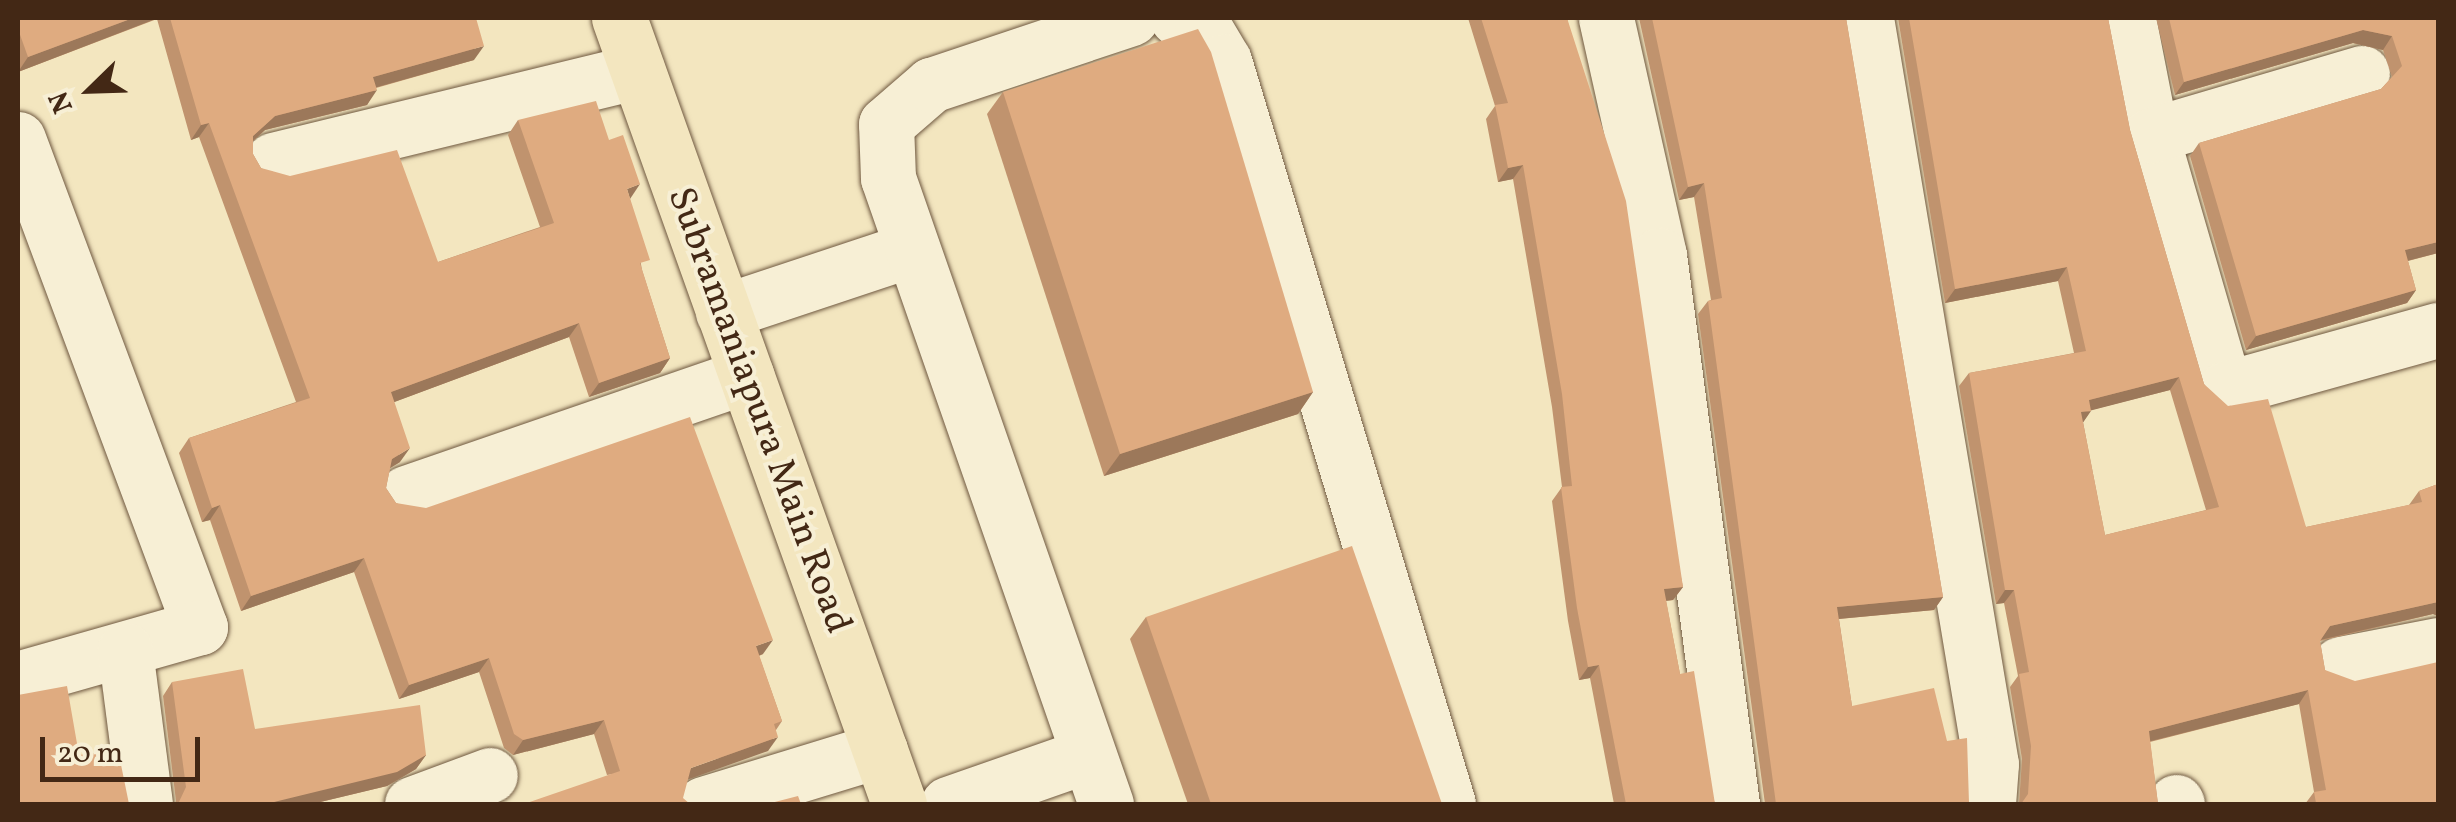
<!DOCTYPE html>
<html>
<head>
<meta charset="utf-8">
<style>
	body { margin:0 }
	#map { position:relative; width:2456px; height:822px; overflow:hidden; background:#f3e6bf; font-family:Vollkorn,serif }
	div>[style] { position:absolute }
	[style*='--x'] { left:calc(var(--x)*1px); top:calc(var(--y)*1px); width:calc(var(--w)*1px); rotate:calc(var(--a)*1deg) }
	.roads { filter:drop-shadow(0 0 2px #6f5840) drop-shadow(0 0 2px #6f5840) }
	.minor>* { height:55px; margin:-27.5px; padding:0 27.5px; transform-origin:27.5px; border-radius:27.5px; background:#f7efd5 }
	.major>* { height:55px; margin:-27.5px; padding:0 27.5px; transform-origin:27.5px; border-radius:27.5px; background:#f3e6bf }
	.wall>* { inset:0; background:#c0936e }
	.shaded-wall>* { inset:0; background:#9c785a }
	.building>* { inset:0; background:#dfab80 }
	span { translate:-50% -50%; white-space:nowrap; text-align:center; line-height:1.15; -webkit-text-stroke:8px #f7efd5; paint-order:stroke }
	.street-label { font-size:38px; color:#432815 }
	.frame { position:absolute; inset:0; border:20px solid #432815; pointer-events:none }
	.north { position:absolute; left:40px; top:40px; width:100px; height:100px; -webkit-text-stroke:8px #f7efd5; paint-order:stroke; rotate:247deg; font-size:28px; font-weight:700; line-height:40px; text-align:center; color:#432815 }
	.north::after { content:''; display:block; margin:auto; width:35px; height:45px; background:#432815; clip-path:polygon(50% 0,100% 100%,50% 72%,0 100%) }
	.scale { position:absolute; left:40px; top:737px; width:160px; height:45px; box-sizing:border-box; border:5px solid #432815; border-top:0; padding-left:12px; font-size:30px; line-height:35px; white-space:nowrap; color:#432815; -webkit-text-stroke:8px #f7efd5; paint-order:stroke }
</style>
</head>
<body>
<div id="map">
	<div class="roads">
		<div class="minor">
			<i style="--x:1177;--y:18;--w:26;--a:13"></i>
			<i style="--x:1202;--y:24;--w:43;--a:59.3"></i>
			<i style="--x:1224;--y:61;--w:776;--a:73.22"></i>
			<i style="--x:1606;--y:18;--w:243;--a:77.4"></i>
			<i style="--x:1659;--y:255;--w:554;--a:82.43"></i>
			<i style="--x:1866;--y:18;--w:756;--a:80.49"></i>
			<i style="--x:1991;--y:764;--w:40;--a:94.3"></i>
			<i style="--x:2128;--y:18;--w:119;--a:78.9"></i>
			<i style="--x:2151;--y:135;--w:265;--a:73.8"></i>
			<i style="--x:2225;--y:389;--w:221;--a:-15.5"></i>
			<i style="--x:2151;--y:135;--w:220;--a:-16.4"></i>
			<i style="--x:18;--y:139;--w:521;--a:69.55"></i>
			<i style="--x:200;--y:627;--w:189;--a:164.1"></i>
			<i style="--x:273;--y:160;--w:375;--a:-13.7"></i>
			<i style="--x:723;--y:312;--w:199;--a:-18.4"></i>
			<i style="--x:406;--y:493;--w:360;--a:-19"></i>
			<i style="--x:125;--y:650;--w:155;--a:82.6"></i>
			<i style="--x:2340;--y:664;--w:100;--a:-11"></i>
			<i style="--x:2176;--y:802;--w:2;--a:63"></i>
			<i style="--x:412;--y:804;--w:83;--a:-20.4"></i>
			<i style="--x:703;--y:804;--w:185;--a:-17"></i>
			<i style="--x:948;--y:804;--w:148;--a:-19.3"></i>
			<i style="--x:1106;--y:804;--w:663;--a:-109.2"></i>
			<i style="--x:888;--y:178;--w:54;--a:-92.1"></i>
			<i style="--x:886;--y:124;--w:60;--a:-40.9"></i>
			<i style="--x:931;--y:85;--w:211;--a:-18.5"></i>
		</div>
		<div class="major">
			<i style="--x:619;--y:18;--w:834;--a:70.39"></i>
		</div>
	</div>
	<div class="wall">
		<i style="clip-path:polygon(18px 18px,476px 18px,474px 60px,376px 88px,367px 105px,265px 130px,253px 141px,253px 154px,261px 168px,438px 262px,540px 227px,508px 135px,518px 120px,630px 199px,642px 270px,670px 358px,660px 373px,589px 397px,569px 337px,394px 402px,400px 462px,390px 468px,386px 488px,396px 503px,763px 654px,759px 656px,782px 721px,776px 730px,768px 751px,607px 775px,594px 734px,513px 755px,504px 748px,479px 672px,399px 699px,354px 572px,241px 611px,210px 520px,202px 522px,179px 453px,189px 438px,296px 402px,199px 137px,191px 140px,157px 19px,18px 72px)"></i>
		<i style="clip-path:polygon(1468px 18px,1567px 18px,1683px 587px,1673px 600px,1666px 601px,1680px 674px,1715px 804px,1614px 804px,1590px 678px,1579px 680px,1568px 621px,1552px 501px,1562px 487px,1552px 407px,1513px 179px,1498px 182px,1486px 119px,1495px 106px)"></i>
		<i style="clip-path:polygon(1639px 18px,1846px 18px,1943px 597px,1934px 610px,1839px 619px,1852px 706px,1947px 741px,1969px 803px,1971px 804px,1765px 804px,1698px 314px,1708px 301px,1711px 300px,1694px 197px,1679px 200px)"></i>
		<i style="clip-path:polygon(evenodd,1898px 18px,2108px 18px,2130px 130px,2204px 384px,2306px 527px,2409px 505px,2419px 491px,2438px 484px,2438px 616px,2433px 614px,2320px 641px,2325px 670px,2438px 804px,2305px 804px,2314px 792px,2299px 704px,2150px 742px,2158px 804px,2019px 804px,2022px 759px,2010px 687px,2018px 676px,2004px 603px,1996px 604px,1959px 386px,1969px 373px,2074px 353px,2058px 281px,1945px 303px,1898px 18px,2170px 390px,2206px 510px,2105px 535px,2083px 422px,2091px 410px,2170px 390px)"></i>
		<i style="clip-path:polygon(2156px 18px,2438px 18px,2438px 253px,2408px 261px,2416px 290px,2407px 303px,2246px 350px,2190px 156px,2199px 143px,2381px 89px,2392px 77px,2383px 50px,2353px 43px,2175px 95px)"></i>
		<i style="clip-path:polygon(1003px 92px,1313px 392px,1298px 414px,1104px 476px,987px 114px)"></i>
		<i style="clip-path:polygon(1146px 617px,1442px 804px,1188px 804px,1130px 639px)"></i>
		<i style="clip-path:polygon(172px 682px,255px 729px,426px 755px,416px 769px,387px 786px,312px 804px,175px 804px,176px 801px,163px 696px)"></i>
	</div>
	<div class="shaded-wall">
		<i style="clip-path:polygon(133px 18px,158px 18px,18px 72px,28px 57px)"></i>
		<i style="clip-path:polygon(2363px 30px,2392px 36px,2383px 50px,2353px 43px,2175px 95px,2184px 82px)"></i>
		<i style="clip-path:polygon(484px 46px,474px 60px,363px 91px,373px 77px)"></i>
		<i style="clip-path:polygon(377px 90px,367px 105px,265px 130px,243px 150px,253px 136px,275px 116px)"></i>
		<i style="clip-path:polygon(209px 123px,199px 137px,191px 140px,201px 125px)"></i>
		<i style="clip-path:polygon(1523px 165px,1513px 179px,1498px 182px,1508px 168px)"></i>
		<i style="clip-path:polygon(1704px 183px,1694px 197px,1679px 200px,1688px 187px)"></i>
		<i style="clip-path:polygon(640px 184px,630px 199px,627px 189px)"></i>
		<i style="clip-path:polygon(2438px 242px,2438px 253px,2395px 264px,2405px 250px)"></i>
		<i style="clip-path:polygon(2067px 267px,2058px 281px,1945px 303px,1955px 289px)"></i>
		<i style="clip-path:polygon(2416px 290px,2407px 303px,2246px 350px,2256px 336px)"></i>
		<i style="clip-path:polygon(579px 323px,569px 337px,381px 407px,391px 392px)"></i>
		<i style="clip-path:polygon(670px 358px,660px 373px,589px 397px,599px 383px)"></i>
		<i style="clip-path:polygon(2179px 377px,2170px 390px,2085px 412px,2091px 411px,2082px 424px,2072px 426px,2089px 400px)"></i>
		<i style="clip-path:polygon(1313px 392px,1298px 414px,1104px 476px,1120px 454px)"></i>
		<i style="clip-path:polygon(410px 448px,400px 462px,382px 473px,392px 459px)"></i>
		<i style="clip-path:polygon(220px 505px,210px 520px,202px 522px,212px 508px)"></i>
		<i style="clip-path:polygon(364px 558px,354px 572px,241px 611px,251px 596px)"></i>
		<i style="clip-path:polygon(1683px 587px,1673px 600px,1654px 602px,1664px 589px)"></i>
		<i style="clip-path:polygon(2005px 590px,2014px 590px,2004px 603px,1996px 604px)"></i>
		<i style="clip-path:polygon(1943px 597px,1934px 610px,1827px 620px,1837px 607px)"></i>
		<i style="clip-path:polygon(2438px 602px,2438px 616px,2433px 614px,2320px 640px,2330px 626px)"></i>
		<i style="clip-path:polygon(773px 640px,763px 654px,746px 660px,756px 646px)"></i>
		<i style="clip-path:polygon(489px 658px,479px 672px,399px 699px,409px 685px)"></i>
		<i style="clip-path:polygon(1599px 665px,1590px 678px,1579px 680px,1588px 667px)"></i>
		<i style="clip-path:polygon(2308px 690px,2299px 704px,2139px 744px,2149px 731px)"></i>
		<i style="clip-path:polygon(604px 720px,594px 734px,513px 755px,523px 740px)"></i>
		<i style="clip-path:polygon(778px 737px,768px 751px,681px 782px,691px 768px)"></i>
		<i style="clip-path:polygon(426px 755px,416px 769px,387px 786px,312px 804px,266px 804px)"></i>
	</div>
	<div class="building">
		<i style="clip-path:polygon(18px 18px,133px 18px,28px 57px,18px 29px)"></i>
		<i style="clip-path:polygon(170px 18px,476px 18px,484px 46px,373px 77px,377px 90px,275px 116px,253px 136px,253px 154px,261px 168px,290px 176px,397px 150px,438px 262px,554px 223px,518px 120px,596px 101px,609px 140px,623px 135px,640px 184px,627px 189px,650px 260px,640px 263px,670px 358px,599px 383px,579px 323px,391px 392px,410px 448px,392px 459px,386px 488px,396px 503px,426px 508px,690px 417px,773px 640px,756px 646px,782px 721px,774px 724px,778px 737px,691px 768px,683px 798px,690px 804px,524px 804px,620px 771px,604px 720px,523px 740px,514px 734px,489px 658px,409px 685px,364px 558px,251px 596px,220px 505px,212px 508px,189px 438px,310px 398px,209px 123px,201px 125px)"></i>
		<i style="clip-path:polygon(1481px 18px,1567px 18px,1626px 201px,1683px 587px,1664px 589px,1680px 674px,1694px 671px,1715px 804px,1626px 804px,1599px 665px,1588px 667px,1577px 608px,1561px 487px,1572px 486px,1562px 394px,1523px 165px,1508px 168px,1495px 105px,1508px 103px)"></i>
		<i style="clip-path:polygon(1652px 18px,1846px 18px,1943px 597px,1837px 607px,1852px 706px,1934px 688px,1947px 741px,1967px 738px,1969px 803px,1971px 804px,1776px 804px,1708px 301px,1722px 298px,1704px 183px,1688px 187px)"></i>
		<i style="clip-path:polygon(evenodd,1909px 18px,2108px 18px,2130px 130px,2204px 384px,2228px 406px,2268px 399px,2306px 527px,2422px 502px,2419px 491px,2438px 484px,2438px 602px,2330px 626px,2320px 641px,2325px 670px,2355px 681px,2438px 662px,2438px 804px,2308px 804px,2316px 803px,2314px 792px,2326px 790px,2308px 690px,2149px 731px,2158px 804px,2021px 804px,2028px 794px,2031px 746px,2019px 674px,2029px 672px,2014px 590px,2005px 590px,1969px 373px,2086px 351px,2067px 267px,1955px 289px,1909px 18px,2179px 377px,2219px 507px,2105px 535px,2081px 412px,2091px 411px,2089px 400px,2179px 377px)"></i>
		<i style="clip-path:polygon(2169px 18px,2438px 18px,2438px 242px,2405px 250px,2416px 290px,2256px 336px,2199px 143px,2381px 89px,2402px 66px,2392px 36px,2363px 30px,2184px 82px)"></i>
		<i style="clip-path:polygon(1198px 29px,1211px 52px,1313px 392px,1120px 454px,1003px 92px)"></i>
		<i style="clip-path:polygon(1352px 546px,1442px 804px,1211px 804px,1146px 617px)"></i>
		<i style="clip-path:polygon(243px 669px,255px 729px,420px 705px,426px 755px,397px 772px,266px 804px,178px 804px,186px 787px,172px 682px)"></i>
		<i style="clip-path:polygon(67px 686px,79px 755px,118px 750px,129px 804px,18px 804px,18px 695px)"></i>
		<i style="clip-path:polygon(798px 796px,801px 804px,767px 804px)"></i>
	</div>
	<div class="street-label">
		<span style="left:758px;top:411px;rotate:70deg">Subramaniapura Main Road</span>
	</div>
	<div class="frame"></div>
	<div class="north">N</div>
	<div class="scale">20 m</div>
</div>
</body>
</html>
